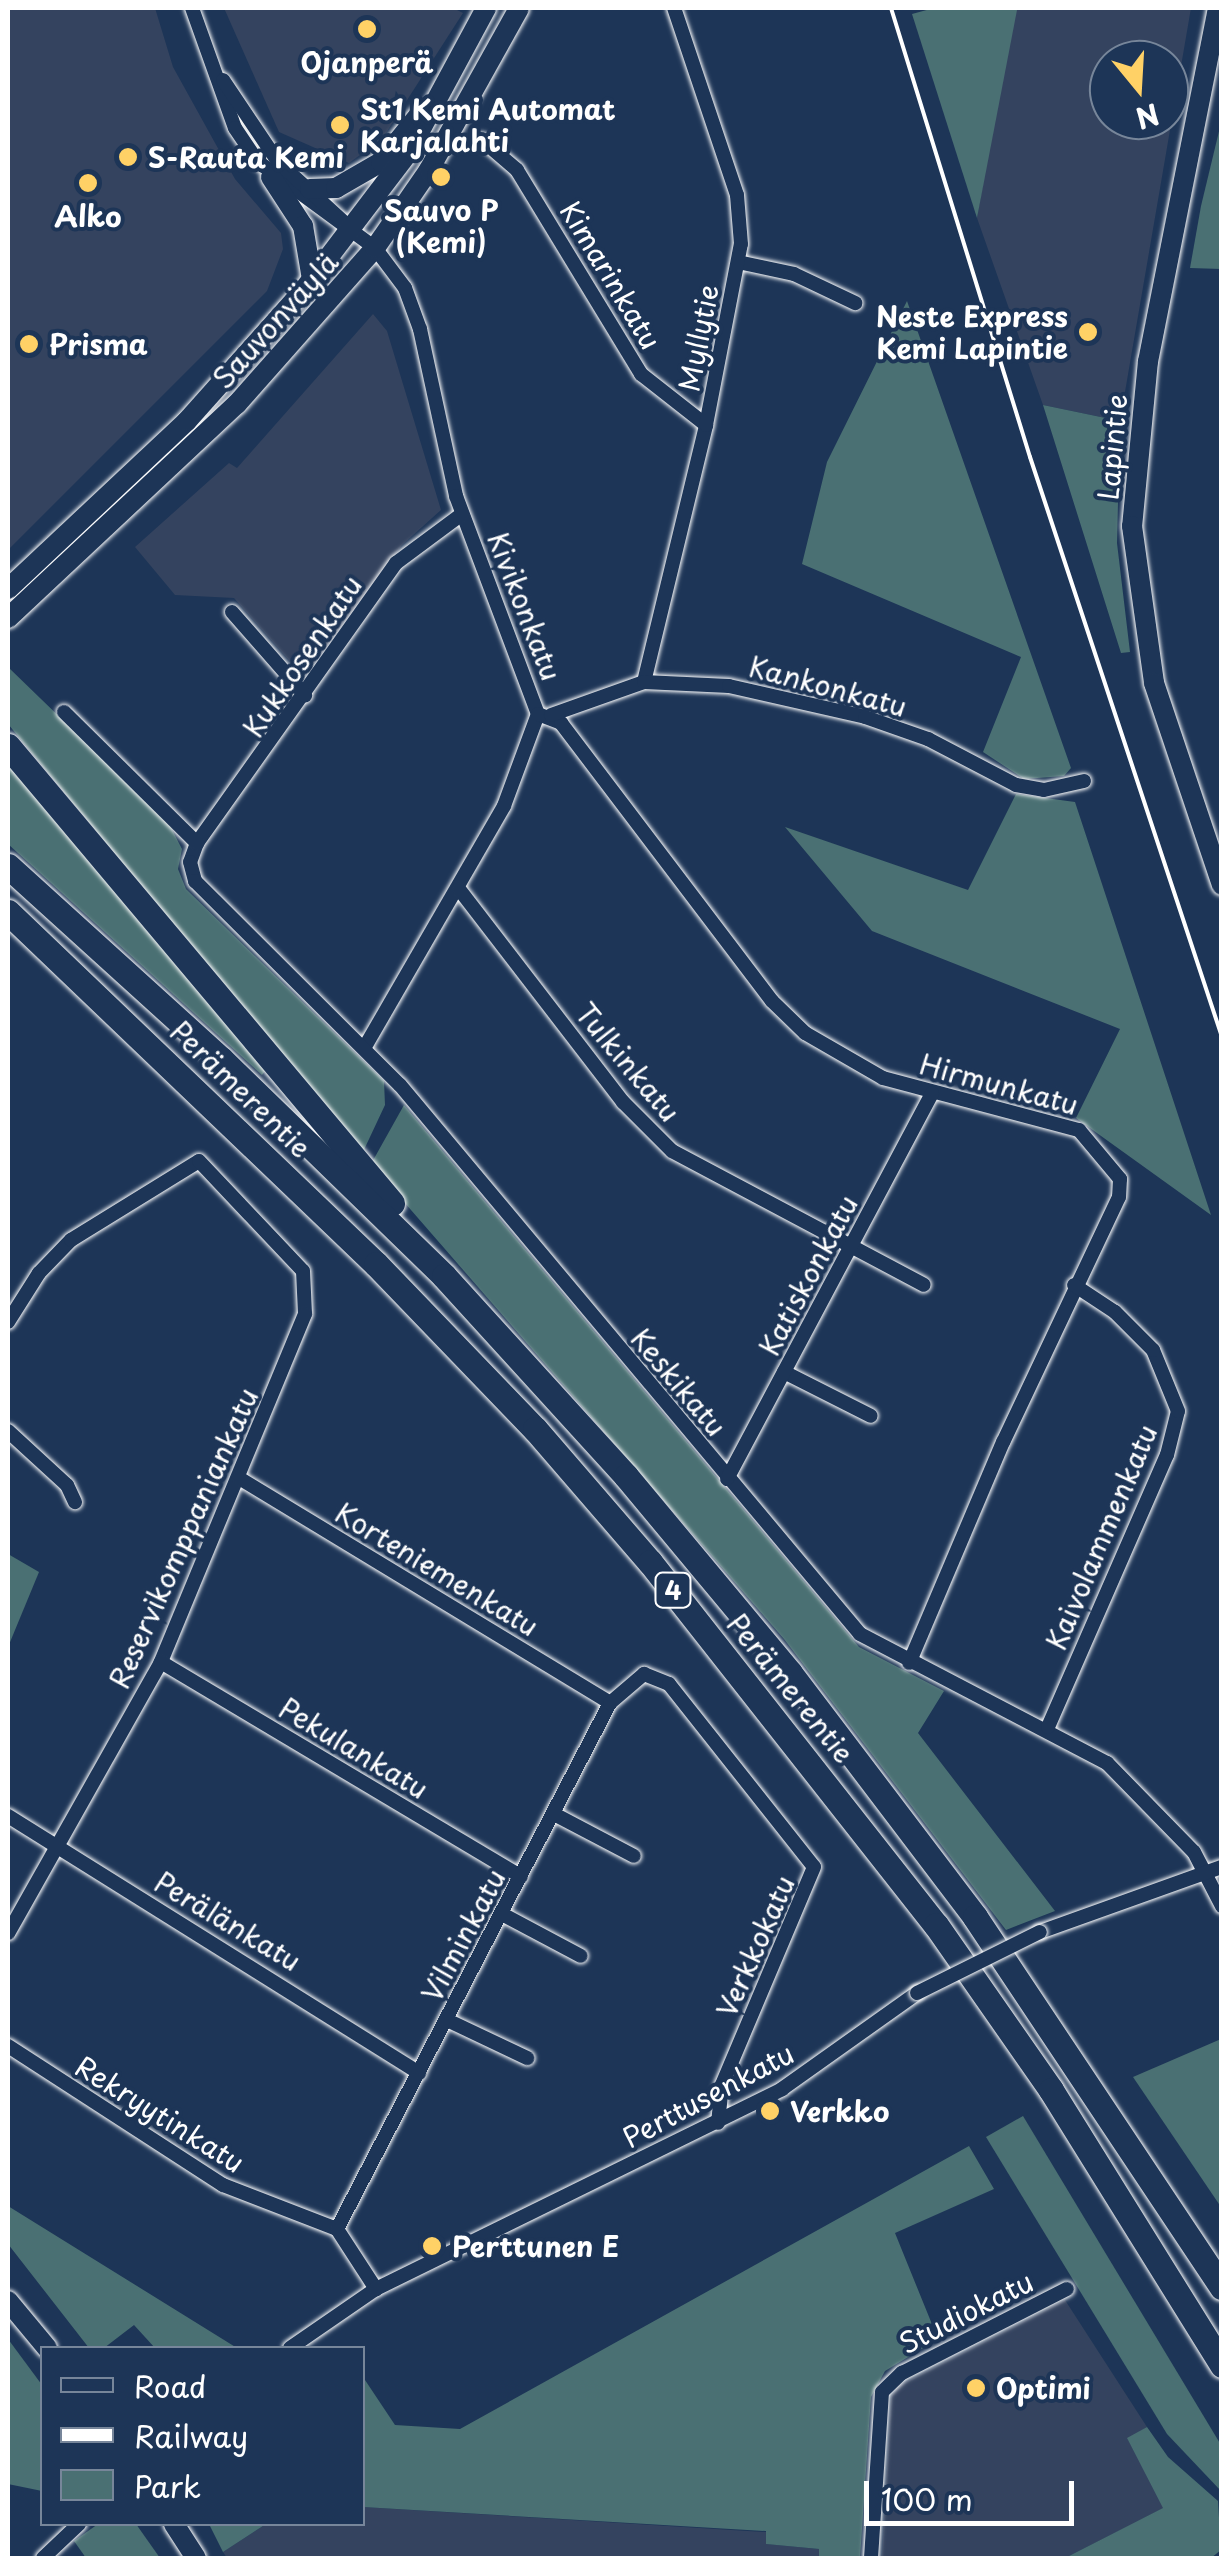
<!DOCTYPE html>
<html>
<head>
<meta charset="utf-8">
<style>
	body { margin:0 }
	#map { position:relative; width:1229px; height:2566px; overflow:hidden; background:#1d3557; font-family:"Playpen Sans",sans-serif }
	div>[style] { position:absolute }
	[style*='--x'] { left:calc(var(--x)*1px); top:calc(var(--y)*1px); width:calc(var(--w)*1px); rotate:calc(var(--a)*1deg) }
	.built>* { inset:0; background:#34435f }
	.green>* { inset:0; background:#4a7073 }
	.roads { filter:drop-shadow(0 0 2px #fff) drop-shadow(0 0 2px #fff) }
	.street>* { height:14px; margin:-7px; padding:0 7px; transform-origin:7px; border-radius:7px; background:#1d3557 }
	.secondary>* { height:20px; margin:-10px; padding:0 10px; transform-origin:10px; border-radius:10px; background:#1d3557 }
	.highway>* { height:25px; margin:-12.5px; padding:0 12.5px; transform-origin:12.5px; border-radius:12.5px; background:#1d3557 }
	.rail>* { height:4px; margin:-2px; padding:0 2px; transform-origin:2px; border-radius:2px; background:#fff }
	.bridges { filter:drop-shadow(0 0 2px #fff) drop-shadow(0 0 2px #fff) }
	.street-bridge>* { height:14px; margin:-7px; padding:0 7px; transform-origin:7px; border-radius:7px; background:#1d3557 }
	.dots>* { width:28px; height:28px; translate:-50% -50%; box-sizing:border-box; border:5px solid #1d3557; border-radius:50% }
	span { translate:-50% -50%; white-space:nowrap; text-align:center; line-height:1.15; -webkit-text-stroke:8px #1d3557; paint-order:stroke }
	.shield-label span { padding:2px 8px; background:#1d3557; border:2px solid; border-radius:8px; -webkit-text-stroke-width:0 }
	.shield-label { font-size:25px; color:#fff; font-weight:700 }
	.poi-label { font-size:28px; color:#fff; font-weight:700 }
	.left { translate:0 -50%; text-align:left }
	.right { translate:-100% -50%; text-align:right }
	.street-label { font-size:28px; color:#fff }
	.frame { position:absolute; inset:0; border:10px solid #fff; pointer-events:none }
	.legend { position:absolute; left:40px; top:2346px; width:325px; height:180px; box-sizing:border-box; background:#1d3557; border:2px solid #77869a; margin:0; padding:12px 18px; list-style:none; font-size:30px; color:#fff }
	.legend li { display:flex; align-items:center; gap:20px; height:50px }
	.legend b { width:50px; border:2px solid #77869a }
	.north { position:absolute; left:1089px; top:40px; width:100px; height:100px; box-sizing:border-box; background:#1d3557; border:2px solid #77869a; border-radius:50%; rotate:162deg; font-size:28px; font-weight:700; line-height:40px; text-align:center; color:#fff }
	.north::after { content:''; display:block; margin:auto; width:35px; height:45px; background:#ffd166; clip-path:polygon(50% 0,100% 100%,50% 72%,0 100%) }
	.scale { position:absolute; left:864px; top:2481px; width:210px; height:45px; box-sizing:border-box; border:5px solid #fff; border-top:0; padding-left:12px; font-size:30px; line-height:35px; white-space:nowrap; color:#fff; -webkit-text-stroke:8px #1d3557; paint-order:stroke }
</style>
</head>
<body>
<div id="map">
	<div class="built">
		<i style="clip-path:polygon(8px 8px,155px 8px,173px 67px,235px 179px,281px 233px,283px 249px,267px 291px,8px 550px)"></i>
		<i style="clip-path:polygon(224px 8px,453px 8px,463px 13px,382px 139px,349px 163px,279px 132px)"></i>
		<i style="clip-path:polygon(evenodd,1014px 8px,1191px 8px,1120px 421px,1043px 405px,977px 218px,1014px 8px,1109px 60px,1169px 60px,1169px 120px,1109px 120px,1109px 60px)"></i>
		<i style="clip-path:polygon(373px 314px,387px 331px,441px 510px,402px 545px,304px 677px,234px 598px,175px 595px,135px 547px,229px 463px,237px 468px)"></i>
		<i style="clip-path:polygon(1065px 2300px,1147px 2427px,1128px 2439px,1164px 2508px,1065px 2558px,882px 2558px,891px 2397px,898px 2386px)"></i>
		<i style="clip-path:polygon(363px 2507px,766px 2532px,767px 2544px,819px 2549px,819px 2558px,227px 2558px,223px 2552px,266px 2524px,362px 2524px)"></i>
	</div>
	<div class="green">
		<i style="clip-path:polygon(934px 8px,1017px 10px,977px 218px,912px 14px)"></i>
		<i style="clip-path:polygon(1221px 123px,1221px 269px,1190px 268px,1201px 206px)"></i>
		<i style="clip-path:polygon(907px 301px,1071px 768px,1064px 776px,1024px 779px,983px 752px,1021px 657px,802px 564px,827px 462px)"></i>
		<i style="clip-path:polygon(1043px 405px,1120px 421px,1117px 543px,1130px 652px,1121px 653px)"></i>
		<i style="clip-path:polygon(8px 667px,168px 822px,182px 849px,178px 869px,186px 889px,384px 1081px,385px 1105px,362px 1154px,8px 724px)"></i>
		<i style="clip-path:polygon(8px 764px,265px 1071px,262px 1075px,8px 844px)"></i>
		<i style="clip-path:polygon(1016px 794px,1075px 802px,1211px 1215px,1076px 1118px,1120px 1029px,872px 931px,785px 827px,968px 890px)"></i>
		<i style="clip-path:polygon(404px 1105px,859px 1647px,944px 1691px,918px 1733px,1055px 1911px,1006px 1930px,784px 1639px,371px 1164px)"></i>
		<i style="clip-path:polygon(8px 1554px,39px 1572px,8px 1647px)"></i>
		<i style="clip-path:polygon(1221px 2039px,1221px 2207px,1133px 2077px)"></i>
		<i style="clip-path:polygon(1023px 2116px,1221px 2445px,1221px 2491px,1167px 2434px,986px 2137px)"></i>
		<i style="clip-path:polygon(969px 2146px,994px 2189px,895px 2233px,938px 2339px,885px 2371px,871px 2397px,860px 2558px,819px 2558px,819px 2549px,766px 2544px,766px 2531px,363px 2507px,363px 2377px,395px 2425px,460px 2429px)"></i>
		<i style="clip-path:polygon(8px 2206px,237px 2348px,155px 2348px,134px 2325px,104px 2348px,89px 2348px,8px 2244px)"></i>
		<i style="clip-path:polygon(8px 2339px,42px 2385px,42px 2491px,8px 2484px)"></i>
		<i style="clip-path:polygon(1147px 2427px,1168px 2457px,1218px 2501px,1221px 2550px,1211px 2558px,1065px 2558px,1163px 2508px,1127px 2438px)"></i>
		<i style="clip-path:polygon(98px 2524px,136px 2524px,160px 2558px,86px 2558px,74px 2541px)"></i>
		<i style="clip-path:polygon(209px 2524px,266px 2524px,223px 2552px)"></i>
	</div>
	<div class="roads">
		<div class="street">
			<i style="--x:192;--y:8;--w:127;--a:70.3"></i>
			<i style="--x:235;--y:128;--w:40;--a:56"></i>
			<i style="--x:257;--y:161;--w:147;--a:36.4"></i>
			<i style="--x:375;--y:248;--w:50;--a:53.1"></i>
			<i style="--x:405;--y:288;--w:44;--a:69.9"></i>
			<i style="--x:420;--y:329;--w:171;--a:77.8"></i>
			<i style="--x:456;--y:496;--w:233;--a:69.4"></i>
			<i style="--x:538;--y:714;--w:98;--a:110.3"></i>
			<i style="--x:504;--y:806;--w:278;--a:120"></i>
			<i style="--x:223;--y:80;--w:99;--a:56.1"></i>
			<i style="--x:278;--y:162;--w:93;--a:42.4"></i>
			<i style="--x:482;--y:140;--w:46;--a:40.6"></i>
			<i style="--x:517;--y:170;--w:239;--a:58.7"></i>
			<i style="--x:641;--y:374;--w:83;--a:38.1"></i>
			<i style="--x:738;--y:262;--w:57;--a:12.1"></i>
			<i style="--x:794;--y:274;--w:68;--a:25.4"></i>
			<i style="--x:462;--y:514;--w:82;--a:143.4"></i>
			<i style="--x:396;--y:563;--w:344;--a:125.4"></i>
			<i style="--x:197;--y:843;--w:20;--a:110"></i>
			<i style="--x:190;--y:862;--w:20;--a:75"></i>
			<i style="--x:195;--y:881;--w:289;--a:44.9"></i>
			<i style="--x:400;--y:1085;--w:716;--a:50.04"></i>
			<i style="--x:860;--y:1634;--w:279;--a:27.6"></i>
			<i style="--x:1107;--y:1763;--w:124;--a:45.7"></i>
			<i style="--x:1194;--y:1852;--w:61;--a:62.6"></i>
			<i style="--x:232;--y:612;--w:111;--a:48.7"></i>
			<i style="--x:644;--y:682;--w:264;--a:-76.4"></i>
			<i style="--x:706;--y:425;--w:184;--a:-79.1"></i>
			<i style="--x:741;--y:244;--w:49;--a:-94.7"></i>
			<i style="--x:737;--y:195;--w:197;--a:-108.6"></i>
			<i style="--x:64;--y:712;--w:187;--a:44.6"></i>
			<i style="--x:538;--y:714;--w:25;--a:21"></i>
			<i style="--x:561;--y:723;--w:349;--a:52.8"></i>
			<i style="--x:772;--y:1001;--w:46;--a:44.1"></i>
			<i style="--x:805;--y:1033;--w:90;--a:30"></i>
			<i style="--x:883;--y:1078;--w:203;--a:14.9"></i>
			<i style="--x:1079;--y:1130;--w:64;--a:50.1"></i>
			<i style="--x:1120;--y:1179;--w:18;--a:93"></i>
			<i style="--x:1119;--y:1197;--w:271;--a:115.3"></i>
			<i style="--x:1003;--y:1442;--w:240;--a:113"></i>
			<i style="--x:551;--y:715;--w:99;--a:-19.5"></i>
			<i style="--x:644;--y:682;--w:85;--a:2.7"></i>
			<i style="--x:729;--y:686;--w:139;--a:12.8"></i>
			<i style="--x:865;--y:717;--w:67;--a:19.2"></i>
			<i style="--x:928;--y:739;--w:99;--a:27.6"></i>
			<i style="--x:1016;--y:785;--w:28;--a:10"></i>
			<i style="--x:1044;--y:790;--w:41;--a:-12.7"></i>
			<i style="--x:459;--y:889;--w:269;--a:52.4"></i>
			<i style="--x:623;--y:1102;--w:69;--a:45"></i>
			<i style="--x:672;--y:1151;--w:285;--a:28"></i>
			<i style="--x:8;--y:1322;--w:58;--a:-57.7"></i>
			<i style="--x:39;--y:1273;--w:46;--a:-45.9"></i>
			<i style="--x:71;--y:1240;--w:150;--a:-31.7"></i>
			<i style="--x:199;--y:1161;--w:151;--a:46.6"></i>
			<i style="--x:303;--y:1271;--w:43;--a:87.3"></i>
			<i style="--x:305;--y:1314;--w:377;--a:112.5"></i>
			<i style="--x:161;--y:1662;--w:311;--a:119.4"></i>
			<i style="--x:784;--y:1372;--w:97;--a:26.8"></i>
			<i style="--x:8;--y:1431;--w:80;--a:42.5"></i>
			<i style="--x:67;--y:1485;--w:19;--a:65"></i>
			<i style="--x:239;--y:1478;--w:434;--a:31.2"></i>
			<i style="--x:727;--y:1479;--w:437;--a:-62"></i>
			<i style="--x:161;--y:1662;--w:419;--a:30.8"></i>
			<i style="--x:1048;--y:1727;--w:297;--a:-66.4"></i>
			<i style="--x:1167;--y:1455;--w:45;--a:-76"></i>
			<i style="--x:1178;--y:1411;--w:66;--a:-112.3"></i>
			<i style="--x:1153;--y:1350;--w:54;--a:-135"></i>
			<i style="--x:1115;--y:1312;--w:49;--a:-146.6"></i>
			<i style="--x:554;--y:1814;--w:90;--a:27.7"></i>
			<i style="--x:8;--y:1816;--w:485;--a:32"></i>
			<i style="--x:502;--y:1914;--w:89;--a:28"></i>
			<i style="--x:1040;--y:1932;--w:193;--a:-19.7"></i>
			<i style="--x:447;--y:2020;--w:89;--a:25.4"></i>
			<i style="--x:8;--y:2046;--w:256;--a:32.9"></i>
			<i style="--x:223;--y:2185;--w:122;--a:21.1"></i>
			<i style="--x:337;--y:2229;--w:72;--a:57"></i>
			<i style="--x:337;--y:2229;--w:593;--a:-62.57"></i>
			<i style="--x:610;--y:1703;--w:45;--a:-40.5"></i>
			<i style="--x:644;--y:1674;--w:27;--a:22"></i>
			<i style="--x:669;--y:1684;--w:233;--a:51.6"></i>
			<i style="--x:814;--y:1867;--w:237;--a:112.9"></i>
			<i style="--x:722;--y:2085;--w:38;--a:96"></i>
			<i style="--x:290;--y:2348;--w:104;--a:-34.5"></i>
			<i style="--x:376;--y:2289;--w:453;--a:-26.2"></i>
			<i style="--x:782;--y:2089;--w:166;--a:-35.4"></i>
			<i style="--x:43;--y:2558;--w:50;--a:-43.4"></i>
			<i style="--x:871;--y:2558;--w:166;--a:-86.2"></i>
			<i style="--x:882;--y:2392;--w:28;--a:-44"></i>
			<i style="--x:902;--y:2373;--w:185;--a:-27"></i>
		</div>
		<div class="secondary">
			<i style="--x:1218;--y:8;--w:360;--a:101.2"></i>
			<i style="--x:1148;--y:361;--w:166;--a:95.5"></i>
			<i style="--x:1132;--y:526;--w:159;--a:82"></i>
			<i style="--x:1154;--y:683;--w:213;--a:71.4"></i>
			<i style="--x:271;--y:177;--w:59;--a:56.9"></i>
			<i style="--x:303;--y:226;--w:54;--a:80.4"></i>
			<i style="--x:310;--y:189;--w:26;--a:-2"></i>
			<i style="--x:336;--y:188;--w:52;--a:-30"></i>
			<i style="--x:381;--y:162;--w:60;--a:-51"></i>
			<i style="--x:8;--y:589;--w:245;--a:-43.2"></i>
			<i style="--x:187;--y:421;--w:173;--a:-48.3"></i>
			<i style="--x:302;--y:292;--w:175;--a:-52.7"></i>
			<i style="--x:408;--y:153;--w:165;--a:-61.7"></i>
			<i style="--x:8;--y:618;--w:313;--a:-43.1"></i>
			<i style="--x:237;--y:404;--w:208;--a:-48.5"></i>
			<i style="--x:375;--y:248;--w:95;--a:-55.3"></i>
			<i style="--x:429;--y:170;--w:185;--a:-60.9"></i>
			<i style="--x:8;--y:2301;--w:61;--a:50.3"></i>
			<i style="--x:174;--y:2524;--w:40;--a:57.1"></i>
		</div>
		<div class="highway">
			<i style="--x:8;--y:746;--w:597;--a:49.96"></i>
			<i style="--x:8;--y:866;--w:287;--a:42.2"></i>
			<i style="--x:221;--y:1059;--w:311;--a:44.2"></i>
			<i style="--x:444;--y:1276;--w:270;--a:47.7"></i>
			<i style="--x:626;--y:1476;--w:256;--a:50.2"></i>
			<i style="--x:790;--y:1673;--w:306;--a:52.8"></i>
			<i style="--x:975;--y:1917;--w:445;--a:56.3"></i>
			<i style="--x:8;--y:912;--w:509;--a:43.73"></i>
			<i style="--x:376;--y:1264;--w:229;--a:46.1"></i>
			<i style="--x:535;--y:1429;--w:176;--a:49.2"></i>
			<i style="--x:650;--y:1562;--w:462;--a:51.8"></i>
			<i style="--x:936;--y:1925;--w:201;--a:55.1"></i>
			<i style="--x:1051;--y:2090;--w:324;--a:58.1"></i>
		</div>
	</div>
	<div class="rail">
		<i style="--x:891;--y:8;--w:470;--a:72.8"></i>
		<i style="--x:1030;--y:457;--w:611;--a:71.68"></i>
	</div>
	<div class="bridges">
		<div class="street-bridge">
			<i style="--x:917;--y:1993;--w:137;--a:-26.4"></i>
		</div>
	</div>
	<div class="dots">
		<i style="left:367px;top:29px;background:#ffd166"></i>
		<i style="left:340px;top:125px;background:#ffd166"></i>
		<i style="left:128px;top:157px;background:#ffd166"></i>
		<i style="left:441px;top:177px;background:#ffd166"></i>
		<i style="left:88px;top:183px;background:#ffd166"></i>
		<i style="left:1088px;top:332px;background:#ffd166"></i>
		<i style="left:29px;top:344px;background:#ffd166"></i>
		<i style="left:770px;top:2111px;background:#ffd166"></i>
		<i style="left:432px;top:2246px;background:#ffd166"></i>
		<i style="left:976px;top:2388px;background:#ffd166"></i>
	</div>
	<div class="shield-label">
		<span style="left:673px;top:1590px">4</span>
	</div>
	<div class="poi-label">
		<span style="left:367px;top:62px">Ojanperä</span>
		<span class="left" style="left:360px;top:125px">St1 Kemi Automat<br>Karjalahti</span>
		<span class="left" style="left:148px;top:157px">S-Rauta Kemi</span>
		<span style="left:441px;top:226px">Sauvo P<br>(Kemi)</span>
		<span style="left:88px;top:216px">Alko</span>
		<span class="right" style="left:1068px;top:332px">Neste Express<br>Kemi Lapintie</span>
		<span class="left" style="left:49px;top:344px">Prisma</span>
		<span class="left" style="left:790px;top:2111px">Verkko</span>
		<span class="left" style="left:452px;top:2246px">Perttunen E</span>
		<span class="left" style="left:996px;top:2388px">Optimi</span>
	</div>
	<div class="street-label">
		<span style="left:611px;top:275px;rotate:59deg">Kimarinkatu</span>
		<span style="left:275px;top:320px;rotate:-48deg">Sauvonväylä</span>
		<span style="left:698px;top:338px;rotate:-79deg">Myllytie</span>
		<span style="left:1112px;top:447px;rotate:-85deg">Lapintie</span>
		<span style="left:525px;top:606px;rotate:69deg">Kivikonkatu</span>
		<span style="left:302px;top:656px;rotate:-56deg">Kukkosenkatu</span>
		<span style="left:828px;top:686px;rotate:15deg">Kankonkatu</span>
		<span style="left:628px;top:1062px;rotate:50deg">Tulkinkatu</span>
		<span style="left:999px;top:1084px;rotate:15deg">Hirmunkatu</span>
		<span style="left:241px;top:1089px;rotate:44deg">Perämerentie</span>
		<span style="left:808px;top:1275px;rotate:-62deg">Katiskonkatu</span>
		<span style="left:679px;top:1382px;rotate:50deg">Keskikatu</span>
		<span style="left:1101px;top:1537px;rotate:-67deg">Kaivolammenkatu</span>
		<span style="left:183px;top:1538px;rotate:-66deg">Reservikomppaniankatu</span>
		<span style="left:437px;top:1569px;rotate:31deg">Korteniemenkatu</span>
		<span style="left:791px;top:1688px;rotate:51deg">Perämerentie</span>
		<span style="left:354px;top:1748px;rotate:31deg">Pekulankatu</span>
		<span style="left:228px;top:1921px;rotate:31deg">Perälänkatu</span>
		<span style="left:463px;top:1935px;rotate:-62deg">Vilminkatu</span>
		<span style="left:755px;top:1946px;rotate:-66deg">Verkkokatu</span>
		<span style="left:708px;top:2095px;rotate:-28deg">Perttusenkatu</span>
		<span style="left:160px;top:2114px;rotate:32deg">Rekryytinkatu</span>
		<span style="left:966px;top:2312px;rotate:-27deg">Studiokatu</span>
	</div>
	<div class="frame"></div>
	<ul class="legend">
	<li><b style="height:12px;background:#1d3557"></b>Road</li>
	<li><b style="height:12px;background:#fff"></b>Railway</li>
	<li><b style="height:28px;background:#4a7073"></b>Park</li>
	</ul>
	<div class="north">N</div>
	<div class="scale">100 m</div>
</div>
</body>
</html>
